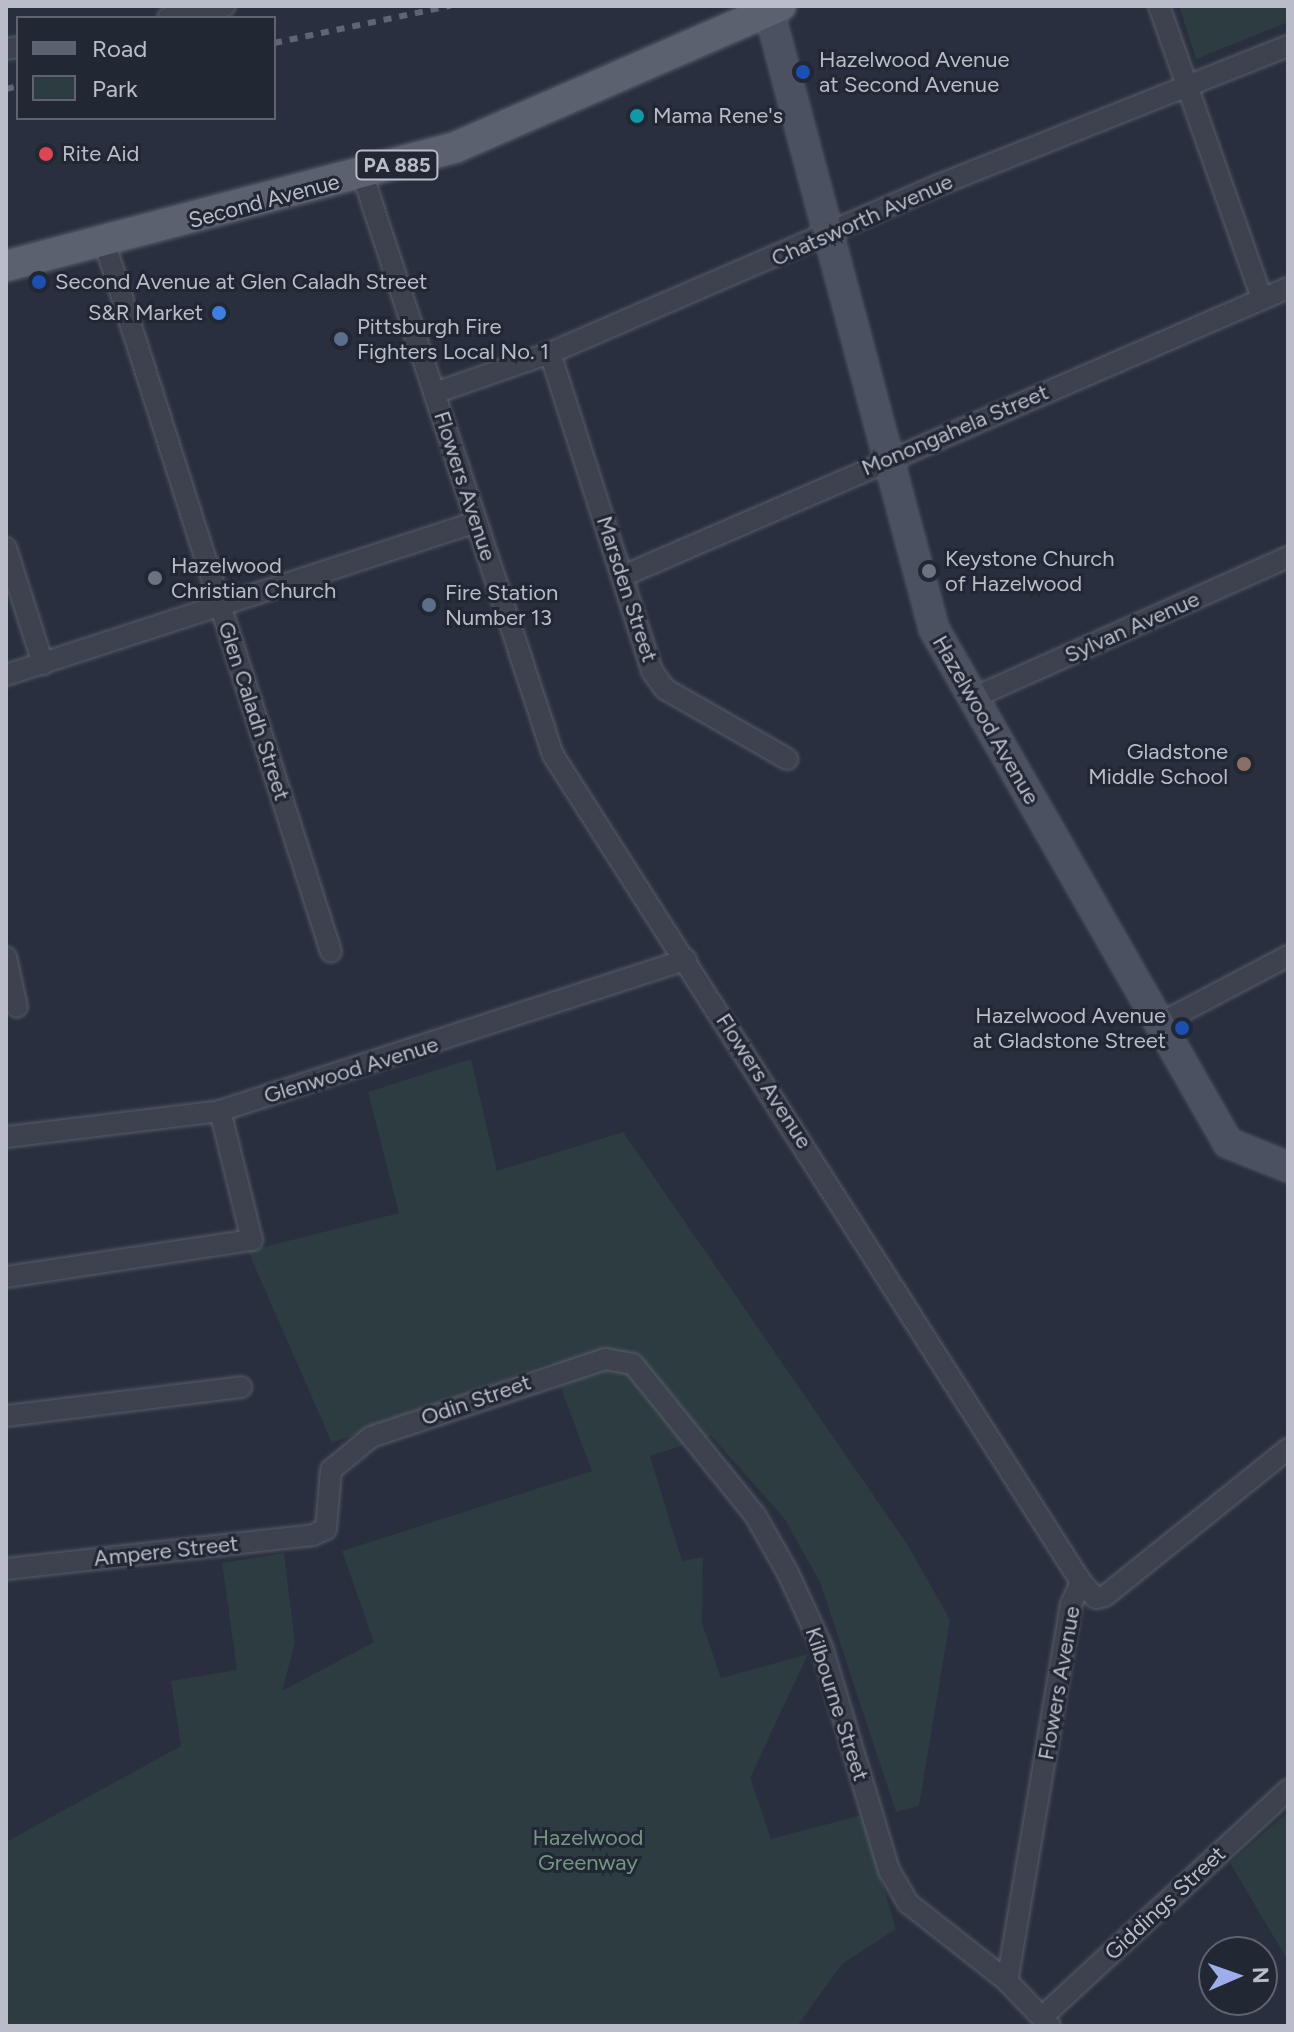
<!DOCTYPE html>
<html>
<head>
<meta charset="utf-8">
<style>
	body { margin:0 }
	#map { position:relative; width:1294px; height:2032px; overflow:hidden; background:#292f3e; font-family:Figtree,sans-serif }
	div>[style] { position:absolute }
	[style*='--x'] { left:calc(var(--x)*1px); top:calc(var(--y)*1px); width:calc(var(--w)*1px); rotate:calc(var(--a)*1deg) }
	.green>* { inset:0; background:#2c3c40 }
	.roads { filter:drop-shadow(0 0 2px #585d69) drop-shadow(0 0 2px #585d69) }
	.minor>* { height:20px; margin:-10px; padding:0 10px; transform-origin:10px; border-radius:10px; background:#3d424e }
	.secondary>* { height:28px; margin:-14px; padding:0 14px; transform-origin:14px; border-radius:14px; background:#4c5161 }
	.primary>* { height:30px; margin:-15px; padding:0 15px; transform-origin:15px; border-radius:15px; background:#5b616e }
	.rail>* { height:6px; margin-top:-3px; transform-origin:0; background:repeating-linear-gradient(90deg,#606575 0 8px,transparent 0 16px) }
	.dots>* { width:22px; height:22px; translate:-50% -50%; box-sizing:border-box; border:4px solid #222734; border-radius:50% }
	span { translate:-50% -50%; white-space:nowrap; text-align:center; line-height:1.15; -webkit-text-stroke:6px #222734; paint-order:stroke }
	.shield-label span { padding:2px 6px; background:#222734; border:2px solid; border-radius:6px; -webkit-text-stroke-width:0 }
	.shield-label { font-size:20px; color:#babdc9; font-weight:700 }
	.poi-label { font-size:22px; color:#babdc9 }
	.left { translate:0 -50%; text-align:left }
	.right { translate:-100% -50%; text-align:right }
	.street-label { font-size:22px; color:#babdc9 }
	.park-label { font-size:22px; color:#749781 }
	.frame { position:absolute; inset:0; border:8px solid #babdc9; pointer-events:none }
	.legend { position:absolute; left:16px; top:16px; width:260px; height:104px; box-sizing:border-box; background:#222734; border:2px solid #5f6370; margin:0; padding:10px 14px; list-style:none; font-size:24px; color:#babdc9 }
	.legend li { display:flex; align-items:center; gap:16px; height:40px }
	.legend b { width:40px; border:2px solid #5f6370 }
	.north { position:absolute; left:1198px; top:1936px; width:80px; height:80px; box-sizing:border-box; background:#222734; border:2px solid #5f6370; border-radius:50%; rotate:88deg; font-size:22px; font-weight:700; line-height:32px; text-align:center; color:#babdc9 }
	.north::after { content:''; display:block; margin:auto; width:28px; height:36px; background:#9cafeb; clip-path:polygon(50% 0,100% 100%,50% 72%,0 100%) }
</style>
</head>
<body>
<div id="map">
	<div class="green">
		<i style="clip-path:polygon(1179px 6px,1288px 6px,1288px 22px,1196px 59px)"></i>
		<i style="clip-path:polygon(471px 1059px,497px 1171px,623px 1132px,909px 1547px,950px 1620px,919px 1806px,896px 1812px,820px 1582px,784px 1518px,711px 1436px,650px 1456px,682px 1561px,703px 1557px,702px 1623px,721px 1678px,808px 1654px,750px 1778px,771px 1839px,862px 1815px,896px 1929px,842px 1964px,797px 2026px,6px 2026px,6px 1842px,181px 1746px,171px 1681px,237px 1670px,222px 1563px,284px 1553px,295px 1643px,282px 1691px,374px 1642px,342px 1551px,592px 1471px,551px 1362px,332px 1443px,248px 1251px,399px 1213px,368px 1092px)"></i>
		<i style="clip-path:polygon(1288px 1812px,1288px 1961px,1230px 1863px)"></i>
	</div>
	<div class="roads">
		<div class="minor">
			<i style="--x:1159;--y:6;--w:311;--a:70.6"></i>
			<i style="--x:168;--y:18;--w:58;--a:-11.9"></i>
			<i style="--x:6;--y:49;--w:12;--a:-9"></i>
			<i style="--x:363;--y:176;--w:609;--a:71.83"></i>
			<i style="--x:553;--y:755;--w:981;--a:57.44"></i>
			<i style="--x:1081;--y:1582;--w:24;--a:114"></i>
			<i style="--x:1071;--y:1604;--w:382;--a:99.6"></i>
			<i style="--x:104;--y:241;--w:746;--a:72.29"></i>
			<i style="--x:550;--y:353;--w:334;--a:72.2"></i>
			<i style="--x:652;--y:671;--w:22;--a:54"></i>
			<i style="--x:665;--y:689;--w:141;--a:29.8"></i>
			<i style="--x:435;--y:393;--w:122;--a:-19.2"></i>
			<i style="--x:550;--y:353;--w:426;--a:-23.4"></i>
			<i style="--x:941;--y:184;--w:373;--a:-21.7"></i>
			<i style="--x:6;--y:548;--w:122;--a:72.3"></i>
			<i style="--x:623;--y:576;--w:725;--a:-23.42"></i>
			<i style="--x:6;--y:675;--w:494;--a:-18"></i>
			<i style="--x:975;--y:697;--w:343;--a:-24.1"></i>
			<i style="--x:6;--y:957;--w:51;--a:77.6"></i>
			<i style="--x:1159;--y:1024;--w:146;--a:-27.8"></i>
			<i style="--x:6;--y:1137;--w:216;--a:-6.9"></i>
			<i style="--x:220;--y:1111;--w:490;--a:-18"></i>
			<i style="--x:6;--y:1277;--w:249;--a:-8.6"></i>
			<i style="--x:252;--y:1240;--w:133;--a:-103.9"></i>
			<i style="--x:6;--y:1416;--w:237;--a:-7"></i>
			<i style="--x:6;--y:1569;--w:309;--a:-6.3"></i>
			<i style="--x:313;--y:1535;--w:14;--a:-25"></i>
			<i style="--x:326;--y:1529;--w:59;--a:-85.2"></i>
			<i style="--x:331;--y:1470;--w:52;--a:-39.5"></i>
			<i style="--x:371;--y:1437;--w:247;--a:-18.4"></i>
			<i style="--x:605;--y:1359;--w:28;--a:10"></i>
			<i style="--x:633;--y:1364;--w:194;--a:51.1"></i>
			<i style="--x:755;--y:1515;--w:67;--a:60.4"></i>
			<i style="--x:788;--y:1573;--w:81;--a:65.3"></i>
			<i style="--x:822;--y:1647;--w:233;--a:73.3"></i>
			<i style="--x:889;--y:1870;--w:38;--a:60"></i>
			<i style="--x:908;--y:1903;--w:126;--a:38.2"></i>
			<i style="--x:1007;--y:1981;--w:62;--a:46.3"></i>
			<i style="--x:1081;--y:1582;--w:22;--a:47"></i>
			<i style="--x:1096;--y:1598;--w:9;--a:-13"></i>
			<i style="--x:1105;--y:1596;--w:235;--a:-38.8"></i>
			<i style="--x:1042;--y:2017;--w:335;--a:-42.7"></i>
		</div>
		<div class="secondary">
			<i style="--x:769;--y:11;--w:640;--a:75.05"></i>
			<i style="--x:934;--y:629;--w:592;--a:60.23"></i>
			<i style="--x:1228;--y:1143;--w:65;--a:21.8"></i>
		</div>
		<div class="primary">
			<i style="--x:6;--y:266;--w:465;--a:-14.8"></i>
			<i style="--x:456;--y:147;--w:354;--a:-23.5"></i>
		</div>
	</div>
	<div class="rail">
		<i style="--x:274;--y:43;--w:180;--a:-11.9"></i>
		<i style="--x:6;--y:89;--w:12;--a:-14"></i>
	</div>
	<div class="dots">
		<i style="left:803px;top:72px;background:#1a4fb4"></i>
		<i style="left:637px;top:116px;background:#0f9aa8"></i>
		<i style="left:46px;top:154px;background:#e0444e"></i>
		<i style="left:39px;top:282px;background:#1a4fb4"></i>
		<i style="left:219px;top:313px;background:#3f7fe0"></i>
		<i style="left:341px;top:339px;background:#5c6f8a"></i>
		<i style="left:929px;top:571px;background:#6b7280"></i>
		<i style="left:155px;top:578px;background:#6b7280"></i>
		<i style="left:429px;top:605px;background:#5c6f8a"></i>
		<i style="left:1244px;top:764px;background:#8d6e63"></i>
		<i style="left:1182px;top:1028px;background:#1a4fb4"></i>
	</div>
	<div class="shield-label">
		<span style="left:397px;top:165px">PA 885</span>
	</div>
	<div class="poi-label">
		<span class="left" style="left:819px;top:72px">Hazelwood Avenue<br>at Second Avenue</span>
		<span class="left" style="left:653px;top:116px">Mama Rene's</span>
		<span class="left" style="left:62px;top:154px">Rite Aid</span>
		<span class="left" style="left:55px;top:282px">Second Avenue at Glen Caladh Street</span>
		<span class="right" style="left:203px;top:313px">S&amp;R Market</span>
		<span class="left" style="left:357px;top:339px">Pittsburgh Fire<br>Fighters Local No. 1</span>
		<span class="left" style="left:945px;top:571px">Keystone Church<br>of Hazelwood</span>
		<span class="left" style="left:171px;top:578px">Hazelwood<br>Christian Church</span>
		<span class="left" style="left:445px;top:605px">Fire Station<br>Number 13</span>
		<span class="right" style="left:1228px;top:764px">Gladstone<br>Middle School</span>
		<span class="right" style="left:1166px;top:1028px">Hazelwood Avenue<br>at Gladstone Street</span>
	</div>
	<div class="street-label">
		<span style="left:264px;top:201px;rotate:-15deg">Second Avenue</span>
		<span style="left:862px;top:220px;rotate:-24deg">Chatsworth Avenue</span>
		<span style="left:955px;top:430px;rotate:-23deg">Monongahela Street</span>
		<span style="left:465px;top:486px;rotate:72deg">Flowers Avenue</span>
		<span style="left:627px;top:589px;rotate:72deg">Marsden Street</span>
		<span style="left:1132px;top:627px;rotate:-24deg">Sylvan Avenue</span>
		<span style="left:254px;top:711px;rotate:72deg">Glen Caladh Street</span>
		<span style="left:986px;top:720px;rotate:60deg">Hazelwood Avenue</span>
		<span style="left:351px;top:1070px;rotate:-17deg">Glenwood Avenue</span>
		<span style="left:764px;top:1081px;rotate:57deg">Flowers Avenue</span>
		<span style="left:476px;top:1400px;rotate:-19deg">Odin Street</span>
		<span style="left:166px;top:1551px;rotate:-6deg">Ampere Street</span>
		<span style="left:1059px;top:1683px;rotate:-80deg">Flowers Avenue</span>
		<span style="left:837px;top:1704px;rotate:72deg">Kilbourne Street</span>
		<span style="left:1165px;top:1903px;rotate:-43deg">Giddings Street</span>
	</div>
	<div class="park-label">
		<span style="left:588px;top:1850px">Hazelwood<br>Greenway</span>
	</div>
	<div class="frame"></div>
	<ul class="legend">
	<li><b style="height:10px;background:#5b616e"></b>Road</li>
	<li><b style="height:22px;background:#2c3c40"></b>Park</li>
	</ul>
	<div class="north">N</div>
</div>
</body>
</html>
